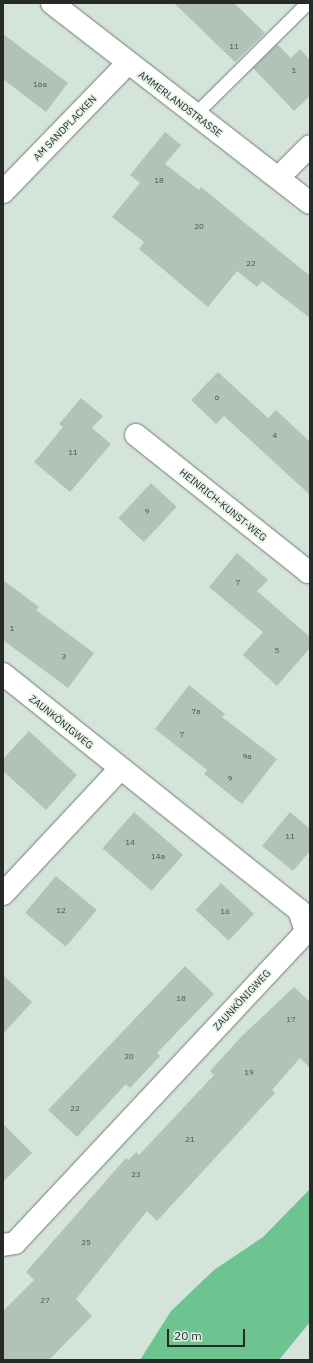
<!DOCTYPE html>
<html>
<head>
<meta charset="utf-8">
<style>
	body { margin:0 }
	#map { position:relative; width:313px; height:1363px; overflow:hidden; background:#d5e4da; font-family:"IBM Plex Sans",sans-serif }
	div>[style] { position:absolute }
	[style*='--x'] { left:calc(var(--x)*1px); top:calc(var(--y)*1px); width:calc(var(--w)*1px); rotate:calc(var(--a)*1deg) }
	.water>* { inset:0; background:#6ec490 }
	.building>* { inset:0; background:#b3c2b8; transform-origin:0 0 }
	.roads { filter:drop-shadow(0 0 1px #6f7d73) drop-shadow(0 0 1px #6f7d73) }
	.lane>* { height:13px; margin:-6.5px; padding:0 6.5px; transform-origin:6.5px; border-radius:6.5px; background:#fff }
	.street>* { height:22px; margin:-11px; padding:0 11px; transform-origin:11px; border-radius:11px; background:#fff }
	span { translate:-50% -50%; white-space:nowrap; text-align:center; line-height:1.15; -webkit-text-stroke:3px #e3f2e7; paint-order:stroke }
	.number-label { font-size:8px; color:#49514c }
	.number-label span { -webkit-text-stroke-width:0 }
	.street-label { font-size:10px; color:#262b28 }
	.frame { position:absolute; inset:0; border:4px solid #262b28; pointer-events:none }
	.scale { position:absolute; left:167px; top:1329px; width:78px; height:18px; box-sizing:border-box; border:2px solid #262b28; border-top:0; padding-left:5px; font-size:12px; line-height:14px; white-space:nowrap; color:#262b28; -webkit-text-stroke:3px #e3f2e7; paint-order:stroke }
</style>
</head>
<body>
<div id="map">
	<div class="water">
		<i style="clip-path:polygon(310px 1189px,310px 1322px,279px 1360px,140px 1360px,171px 1311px,214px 1270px,263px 1237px)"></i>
	</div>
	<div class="building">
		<i style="clip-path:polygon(174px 3px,234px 3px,265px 33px,235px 62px)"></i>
		<i style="clip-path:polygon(3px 34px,68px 83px,46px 112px,3px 79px)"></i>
		<i style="clip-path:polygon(277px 44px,291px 58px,300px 49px,310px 60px,310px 96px,294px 111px,253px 68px)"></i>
		<i style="clip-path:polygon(165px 132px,181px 145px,165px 164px,199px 190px,201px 187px,310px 276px,310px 318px,262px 281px,257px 287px,237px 271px,208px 307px,139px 249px,144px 242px,112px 217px,140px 183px,130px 175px)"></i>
		<i style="clip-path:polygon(218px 372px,268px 418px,276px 410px,310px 442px,310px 495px,224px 416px,216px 424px,191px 400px)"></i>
		<i style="clip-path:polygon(81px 398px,103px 416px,92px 428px,111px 444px,70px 492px,34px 462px,63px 427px,59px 424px)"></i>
		<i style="left:151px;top:483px;width:35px;height:48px;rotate:43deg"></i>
		<i style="clip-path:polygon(237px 553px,268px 580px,257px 591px,310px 637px,310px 648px,277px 686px,243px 655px,263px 632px,209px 587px)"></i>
		<i style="clip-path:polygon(3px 580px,39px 607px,36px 610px,94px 653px,68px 688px,3px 640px)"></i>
		<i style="clip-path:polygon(189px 685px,225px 714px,222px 717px,277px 759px,242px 804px,204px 774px,207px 770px,155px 729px)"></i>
		<i style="clip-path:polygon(29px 731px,77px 775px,46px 810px,3px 771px,3px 759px)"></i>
		<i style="left:134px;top:812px;width:65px;height:48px;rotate:41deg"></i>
		<i style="clip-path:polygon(290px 812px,310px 829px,310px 851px,293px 871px,262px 846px)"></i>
		<i style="left:56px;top:876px;width:53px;height:48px;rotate:40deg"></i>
		<i style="left:221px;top:883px;width:45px;height:37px;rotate:43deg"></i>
		<i style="clip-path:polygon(185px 966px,214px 994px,157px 1053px,160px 1056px,130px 1088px,126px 1084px,77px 1137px,48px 1110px)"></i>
		<i style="clip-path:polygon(3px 975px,32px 1002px,3px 1034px)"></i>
		<i style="clip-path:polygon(294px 987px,310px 1002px,310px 1068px,300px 1058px,272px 1090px,275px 1093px,157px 1221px,147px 1211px,76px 1299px,92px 1316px,49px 1360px,3px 1360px,3px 1311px,34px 1280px,26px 1272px,126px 1158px,129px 1160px,136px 1152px,139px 1155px,214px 1075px,210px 1071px,242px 1036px)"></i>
		<i style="clip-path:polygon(3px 1124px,32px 1153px,3px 1182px)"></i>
	</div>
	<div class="roads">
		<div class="lane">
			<i style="--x:194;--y:115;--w:159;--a:-44.7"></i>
		</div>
		<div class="street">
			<i style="--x:52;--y:3;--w:326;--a:37.8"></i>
			<i style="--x:278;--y:178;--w:45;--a:-45"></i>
			<i style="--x:3;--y:192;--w:180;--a:-45.9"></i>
			<i style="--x:136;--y:435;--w:220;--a:38.5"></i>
			<i style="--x:308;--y:572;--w:3;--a:-45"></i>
			<i style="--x:3;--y:674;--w:379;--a:38.6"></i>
			<i style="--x:299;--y:910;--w:23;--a:72"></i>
			<i style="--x:306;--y:932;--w:426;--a:133.1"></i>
			<i style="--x:15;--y:1243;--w:12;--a:171"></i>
			<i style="--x:3;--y:894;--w:170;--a:-46.9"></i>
		</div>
	</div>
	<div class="number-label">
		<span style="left:234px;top:47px">11</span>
		<span style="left:294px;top:71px">1</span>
		<span style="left:40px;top:85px">16a</span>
		<span style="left:159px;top:181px">18</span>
		<span style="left:199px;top:227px">20</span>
		<span style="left:251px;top:264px">22</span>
		<span style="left:217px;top:398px">6</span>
		<span style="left:275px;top:436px">4</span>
		<span style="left:73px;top:453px">11</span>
		<span style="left:147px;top:512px">9</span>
		<span style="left:238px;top:583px">7</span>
		<span style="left:12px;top:629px">1</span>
		<span style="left:277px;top:651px">5</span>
		<span style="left:64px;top:657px">3</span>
		<span style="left:196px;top:712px">7a</span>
		<span style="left:182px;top:735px">7</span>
		<span style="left:247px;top:757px">9a</span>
		<span style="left:230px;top:779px">9</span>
		<span style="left:290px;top:837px">11</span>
		<span style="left:130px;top:843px">14</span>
		<span style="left:158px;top:857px">14a</span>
		<span style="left:61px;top:911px">12</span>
		<span style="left:225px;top:912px">16</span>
		<span style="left:181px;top:999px">18</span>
		<span style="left:291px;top:1020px">17</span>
		<span style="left:129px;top:1057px">20</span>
		<span style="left:249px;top:1073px">19</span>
		<span style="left:75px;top:1109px">22</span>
		<span style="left:190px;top:1140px">21</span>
		<span style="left:136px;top:1175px">23</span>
		<span style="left:86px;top:1243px">25</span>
		<span style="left:45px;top:1301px">27</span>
	</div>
	<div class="street-label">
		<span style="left:180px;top:104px;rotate:37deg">AMMERLANDSTRASSE</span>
		<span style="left:65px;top:128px;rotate:-46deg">AM SANDPLACKEN</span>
		<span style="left:223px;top:505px;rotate:39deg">HEINRICH-KUNST-WEG</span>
		<span style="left:61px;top:722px;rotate:39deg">ZAUNKÖNIGWEG</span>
		<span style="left:242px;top:1000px;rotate:-47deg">ZAUNKÖNIGWEG</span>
	</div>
	<div class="frame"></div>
	<div class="scale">20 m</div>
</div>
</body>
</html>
